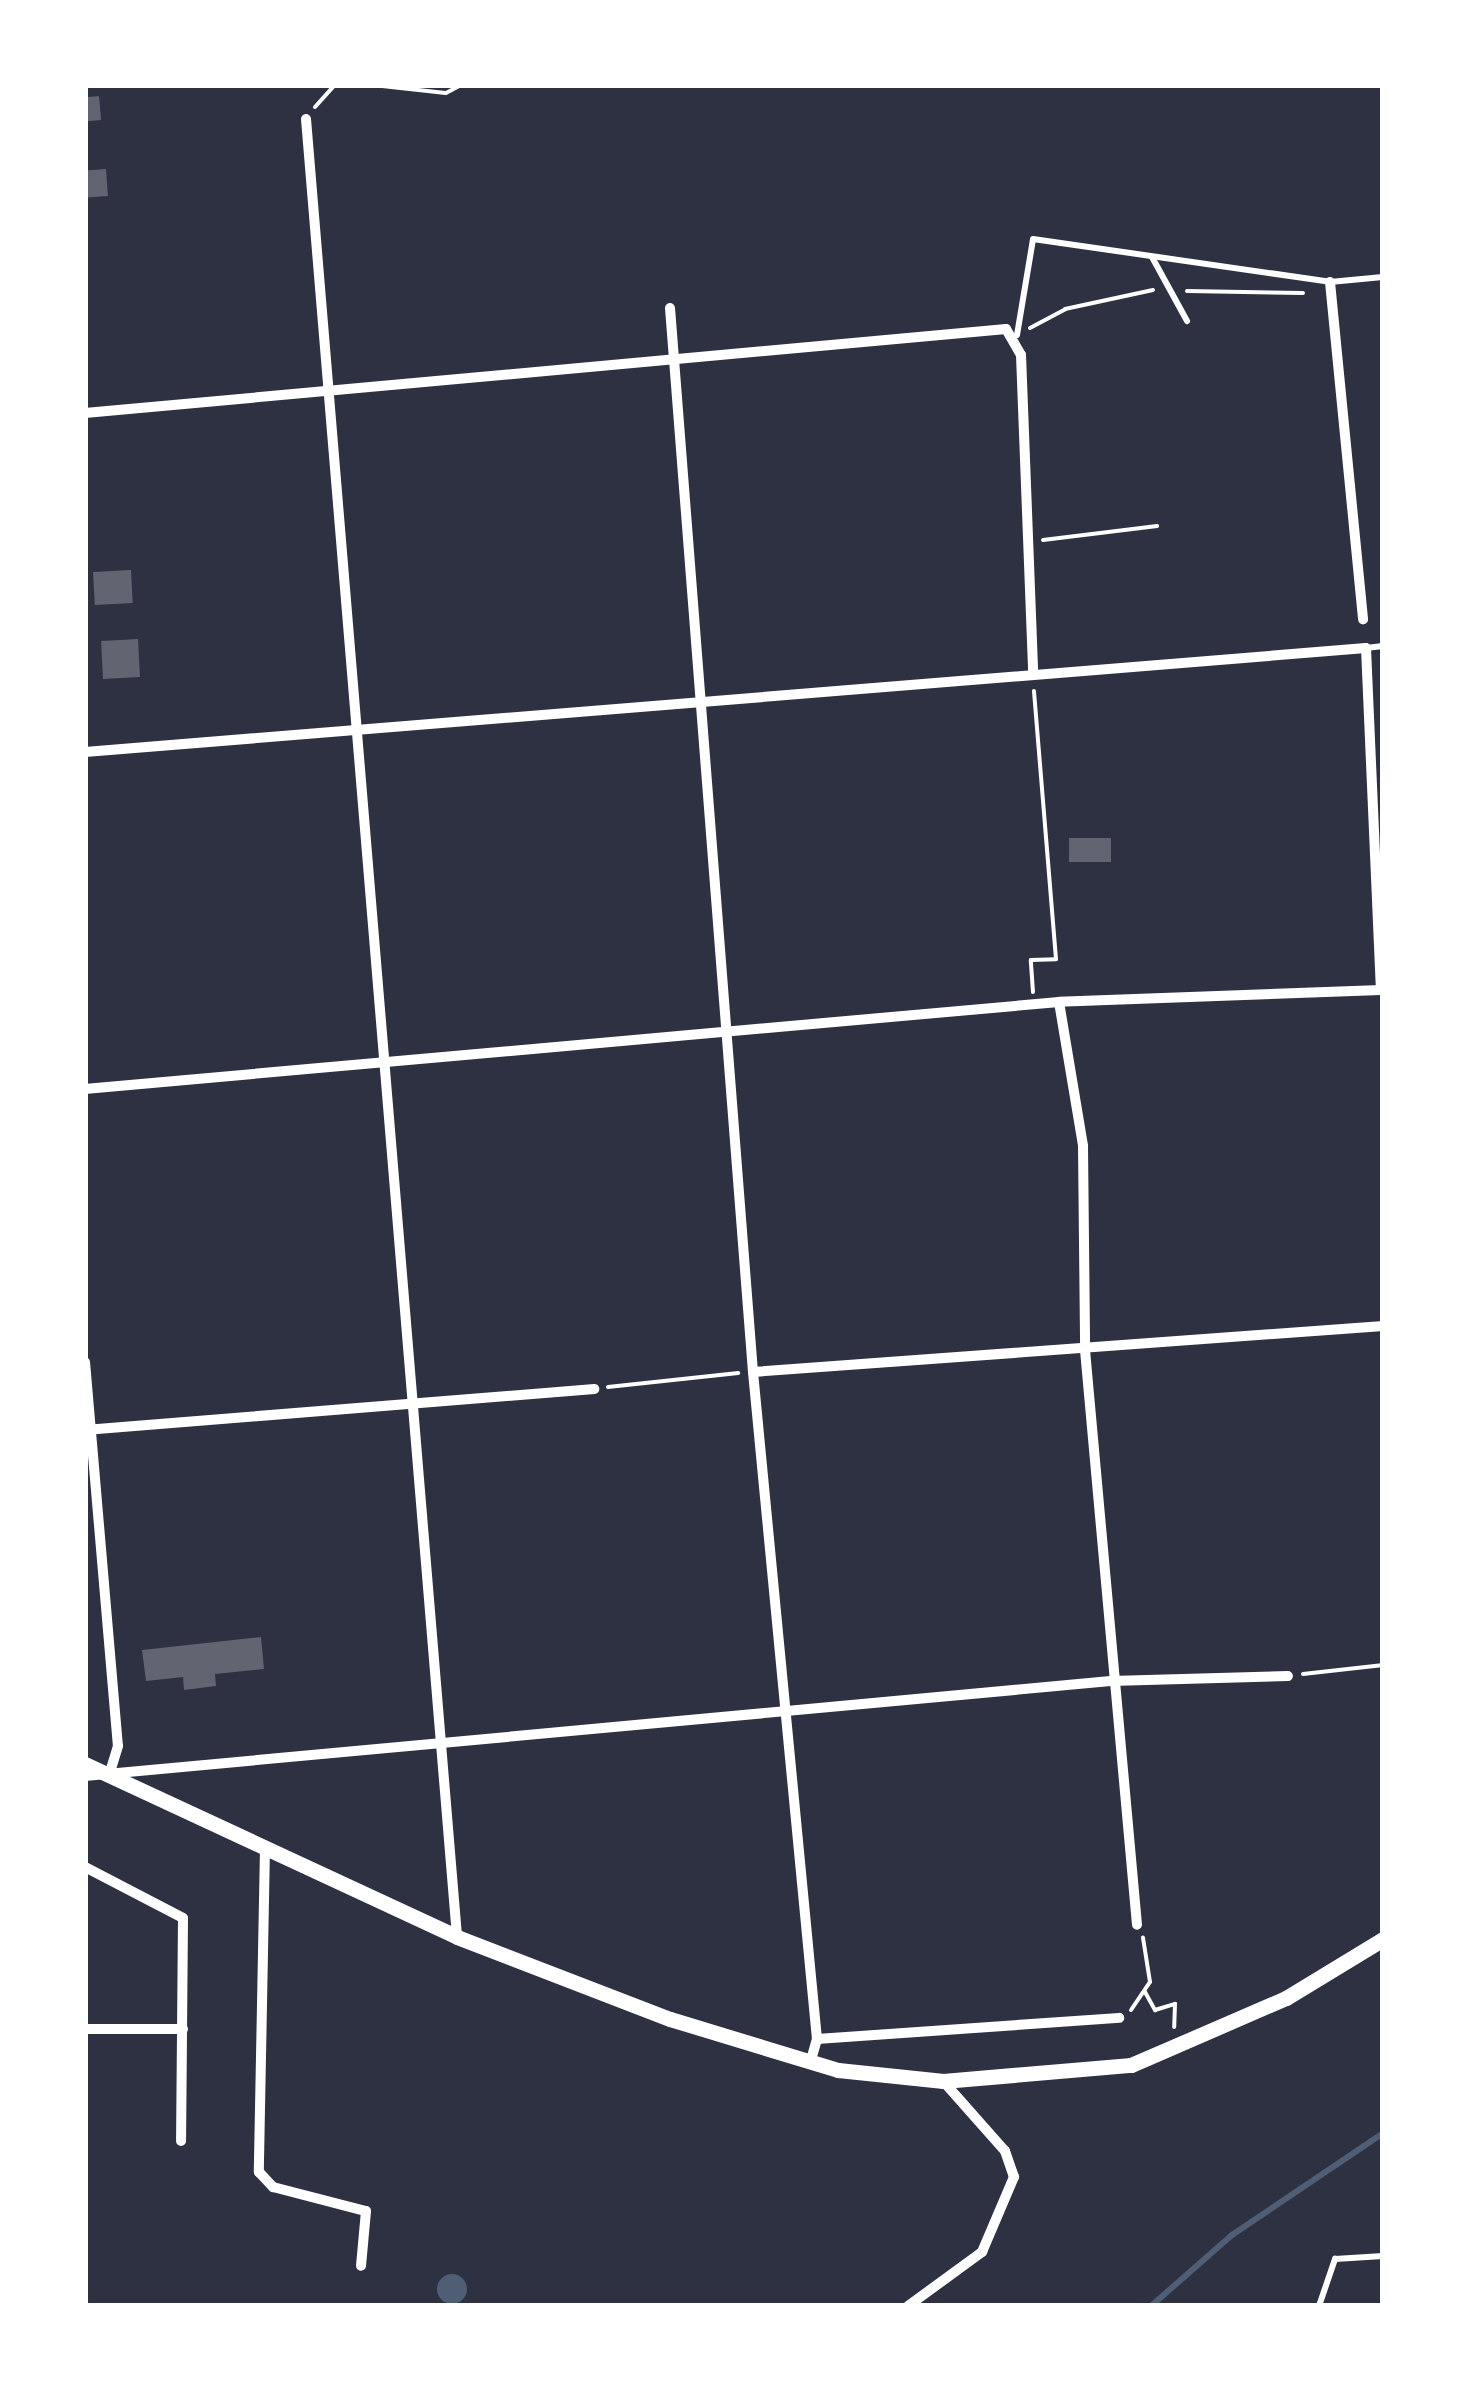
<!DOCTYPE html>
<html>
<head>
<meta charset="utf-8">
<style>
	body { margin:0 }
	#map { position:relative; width:1468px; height:2391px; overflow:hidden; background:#2d3142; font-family:"Fira Sans",sans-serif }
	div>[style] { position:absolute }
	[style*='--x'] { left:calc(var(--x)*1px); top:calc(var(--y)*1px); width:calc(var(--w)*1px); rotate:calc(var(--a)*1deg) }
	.water>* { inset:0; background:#4f5d75 }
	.round { border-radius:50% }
	.stream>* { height:6px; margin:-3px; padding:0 3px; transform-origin:3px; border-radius:3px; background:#4f5d75 }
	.building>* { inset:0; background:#626471; transform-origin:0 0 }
	.path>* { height:4px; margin:-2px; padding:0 2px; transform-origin:2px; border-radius:2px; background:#fff }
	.service>* { height:6px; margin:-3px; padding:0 3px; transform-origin:3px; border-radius:3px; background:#fff }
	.minor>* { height:10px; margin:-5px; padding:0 5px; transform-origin:5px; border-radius:5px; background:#fff }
	.tertiary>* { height:15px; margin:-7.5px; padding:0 7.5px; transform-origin:7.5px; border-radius:7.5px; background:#fff }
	span { translate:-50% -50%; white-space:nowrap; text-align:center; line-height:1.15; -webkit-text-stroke:10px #fff; paint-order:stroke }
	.frame { position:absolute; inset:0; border:88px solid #fff; pointer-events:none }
</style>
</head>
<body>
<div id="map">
	<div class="water">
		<i class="round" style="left:437px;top:2274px;width:30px;height:30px"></i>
	</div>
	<div class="stream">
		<i style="--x:1151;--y:2306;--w:108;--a:-41.2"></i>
		<i style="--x:1232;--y:2235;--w:182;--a:-34"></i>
	</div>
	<div class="building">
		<i style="left:99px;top:96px;width:24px;height:14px;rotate:85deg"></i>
		<i style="left:106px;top:169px;width:27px;height:21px;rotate:86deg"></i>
		<i style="left:131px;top:570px;width:33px;height:38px;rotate:87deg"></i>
		<i style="left:138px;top:639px;width:38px;height:37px;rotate:87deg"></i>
		<i style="left:1069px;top:838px;width:42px;height:24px"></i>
		<i style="clip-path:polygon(261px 1637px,264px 1669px,215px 1674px,216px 1686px,184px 1690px,183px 1677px,146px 1681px,142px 1650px)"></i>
	</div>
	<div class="path">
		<i style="--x:373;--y:85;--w:73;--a:6.3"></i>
		<i style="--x:446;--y:93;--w:17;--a:-28"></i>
		<i style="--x:315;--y:107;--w:30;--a:-48"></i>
		<i style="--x:1187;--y:291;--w:116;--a:1"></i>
		<i style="--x:1030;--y:328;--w:40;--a:-28"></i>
		<i style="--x:1065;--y:309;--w:90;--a:-12.2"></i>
		<i style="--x:1043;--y:540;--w:115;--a:-7"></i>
		<i style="--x:1033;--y:992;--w:32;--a:-94"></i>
		<i style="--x:1031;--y:960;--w:25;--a:-2"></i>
		<i style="--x:1056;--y:959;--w:269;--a:-94.7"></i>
		<i style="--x:608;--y:1387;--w:131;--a:-6.1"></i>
		<i style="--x:1303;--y:1674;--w:81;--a:-6.4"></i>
		<i style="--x:1145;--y:1992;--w:21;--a:61"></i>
		<i style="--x:1155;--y:2010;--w:21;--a:-17"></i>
		<i style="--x:1175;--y:2004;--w:23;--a:92"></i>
		<i style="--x:1131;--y:2010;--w:34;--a:-56"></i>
		<i style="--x:1150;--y:1982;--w:45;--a:-99"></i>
	</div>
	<div class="service">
		<i style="--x:1152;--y:257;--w:73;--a:61.3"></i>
		<i style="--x:1017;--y:335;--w:97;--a:-80.5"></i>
		<i style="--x:1033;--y:239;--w:300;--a:8.2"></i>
		<i style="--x:1330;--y:282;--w:53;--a:-5.4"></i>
		<i style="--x:1366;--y:648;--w:17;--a:-7"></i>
		<i style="--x:1319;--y:2306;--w:50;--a:-71.2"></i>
		<i style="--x:1335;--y:2259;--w:48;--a:-3.6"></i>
	</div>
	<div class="minor">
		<i style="--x:306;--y:119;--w:1824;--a:85.25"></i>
		<i style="--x:1330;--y:282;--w:339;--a:84.4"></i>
		<i style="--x:670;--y:308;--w:1067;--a:85.54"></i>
		<i style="--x:753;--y:1372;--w:670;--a:84.52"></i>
		<i style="--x:817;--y:2039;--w:22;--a:106"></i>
		<i style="--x:85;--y:413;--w:925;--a:-5.21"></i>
		<i style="--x:1006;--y:329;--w:30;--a:60"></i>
		<i style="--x:1021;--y:355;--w:316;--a:87.8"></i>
		<i style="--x:85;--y:752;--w:1285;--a:-4.64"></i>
		<i style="--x:1366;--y:648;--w:342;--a:87.5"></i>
		<i style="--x:1381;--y:990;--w:322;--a:177.9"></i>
		<i style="--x:1059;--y:1002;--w:978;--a:174.9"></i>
		<i style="--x:1059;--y:1002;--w:146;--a:80.5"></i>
		<i style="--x:1083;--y:1146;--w:204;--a:89.4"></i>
		<i style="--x:1085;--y:1350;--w:577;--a:84.83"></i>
		<i style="--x:85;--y:1362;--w:385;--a:85.1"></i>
		<i style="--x:118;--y:1746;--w:30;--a:107"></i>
		<i style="--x:753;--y:1372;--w:632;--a:-4.18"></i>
		<i style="--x:85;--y:1430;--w:511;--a:-4.61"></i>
		<i style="--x:85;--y:1776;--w:1030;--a:-5.29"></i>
		<i style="--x:1111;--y:1681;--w:177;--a:-1.6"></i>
		<i style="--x:265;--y:1848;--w:324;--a:91.1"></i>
		<i style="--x:259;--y:2172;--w:21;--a:47"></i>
		<i style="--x:273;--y:2187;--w:96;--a:14.5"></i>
		<i style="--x:366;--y:2211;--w:55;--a:95.2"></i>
		<i style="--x:85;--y:1867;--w:110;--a:27.5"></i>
		<i style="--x:183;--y:1918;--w:223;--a:90.5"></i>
		<i style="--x:85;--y:2029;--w:98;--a:0"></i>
		<i style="--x:817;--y:2039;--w:303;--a:-4"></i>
		<i style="--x:908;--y:2306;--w:92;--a:-36.1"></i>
		<i style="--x:982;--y:2252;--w:82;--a:-66.9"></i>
		<i style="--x:1014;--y:2177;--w:28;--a:-109"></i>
		<i style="--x:1005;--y:2151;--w:94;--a:-131.5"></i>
	</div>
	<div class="tertiary">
		<i style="--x:85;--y:1764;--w:410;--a:24.9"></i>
		<i style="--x:457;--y:1937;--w:228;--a:21.1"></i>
		<i style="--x:670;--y:2019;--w:176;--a:16.9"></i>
		<i style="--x:838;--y:2070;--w:106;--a:6"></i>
		<i style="--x:943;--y:2081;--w:189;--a:-4.9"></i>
		<i style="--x:1131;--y:2065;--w:169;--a:-23.4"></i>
		<i style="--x:1286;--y:1998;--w:114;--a:-31.3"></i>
	</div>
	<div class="frame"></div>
</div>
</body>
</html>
